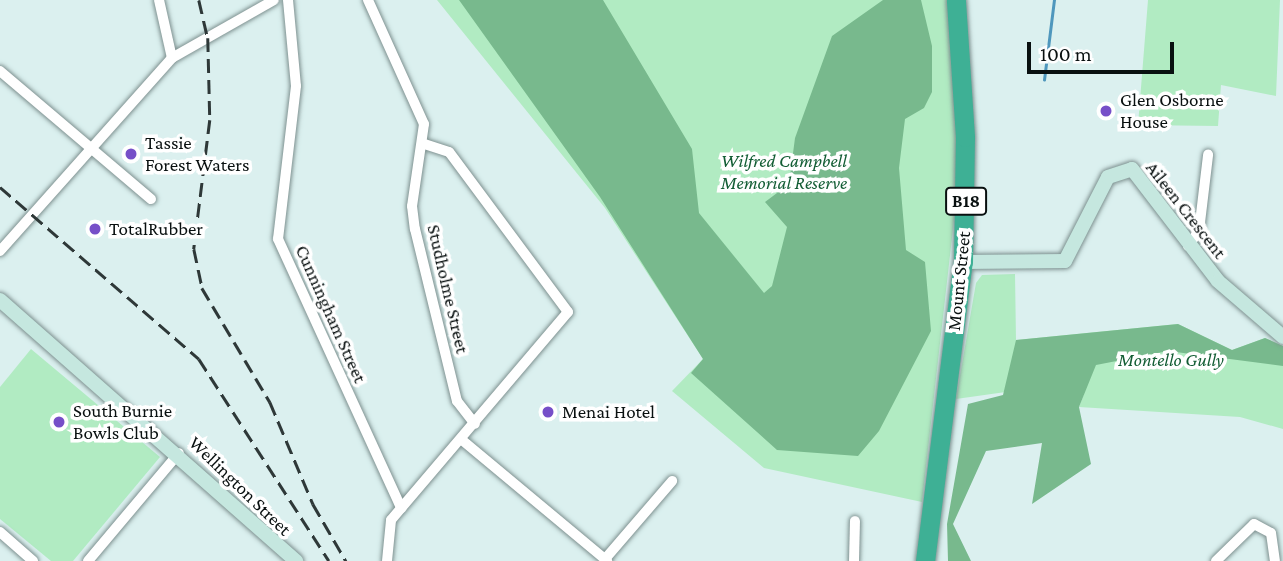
<!DOCTYPE html>
<html>
<head>
<meta charset="utf-8">
<style>
	body { margin:0 }
	#map { position:relative; width:1283px; height:561px; overflow:hidden; background:#dbf0ef; font-family:"Crimson Pro",serif }
	div>[style] { position:absolute }
	[style*='--x'] { left:calc(var(--x)*1px); top:calc(var(--y)*1px); width:calc(var(--w)*1px); rotate:calc(var(--a)*1deg) }
	.green>* { inset:0; background:#b1ebc2 }
	.forest>* { inset:0; background:#78b98d }
	.stream>* { height:2.5px; margin:-1.25px; padding:0 1.25px; transform-origin:1.25px; border-radius:1.25px; background:#4f97bd }
	.roads { filter:drop-shadow(0 0 2px #7e9190) drop-shadow(0 0 2px #7e9190) }
	.street>* { height:10px; margin:-5px; padding:0 5px; transform-origin:5px; border-radius:5px; background:#fff }
	.secondary>* { height:14px; margin:-7px; padding:0 7px; transform-origin:7px; border-radius:7px; background:#c5e7df }
	.highway>* { height:19px; margin:-9.5px; padding:0 9.5px; transform-origin:9.5px; border-radius:9.5px; background:#3eb095 }
	.rail>* { height:2.5px; margin-top:-1.25px; transform-origin:0; background:repeating-linear-gradient(90deg,#2e3838 0 14px,transparent 0 21px) }
	.dots>* { width:19px; height:19px; translate:-50% -50%; box-sizing:border-box; border:4px solid #fff; border-radius:50% }
	span { translate:-50% -50%; white-space:nowrap; text-align:center; line-height:1.15; -webkit-text-stroke:7px #fff; paint-order:stroke }
	.shield-label span { padding:2px 5px; background:#fff; border:2px solid; border-radius:5px; -webkit-text-stroke-width:0 }
	.shield-label { font-size:18px; color:#091010; font-weight:700 }
	.poi-label { font-size:19px; color:#091010 }
	.left { translate:0 -50%; text-align:left }
	.park-label { font-size:19px; color:#125d34; font-style:italic }
	.street-label { font-size:19px; color:#091010 }
	.scale { position:absolute; left:1027px; top:42px; width:147px; height:32px; box-sizing:border-box; border:4px solid #091010; border-top:0; padding-left:9px; font-size:21px; line-height:24px; white-space:nowrap; color:#091010; -webkit-text-stroke:5px #fff; paint-order:stroke }
</style>
</head>
<body>
<div id="map">
	<div class="green">
		<i style="clip-path:polygon(437px 0,947px 0,957px 149px,954px 220px,922px 502px,764px 468px,672px 391px,703px 359px,605px 208px)"></i>
		<i style="clip-path:polygon(1148px 0,1280px 0,1276px 96px,1221px 85px,1218px 126px,1138px 125px)"></i>
		<i style="clip-path:polygon(1015px 274px,1016px 340px,1178px 324px,1232px 350px,1265px 338px,1283px 346px,1283px 429px,1240px 417px,1079px 407px,1084px 394px,1019px 390px,956px 399px,976px 283px,982px 275px)"></i>
		<i style="clip-path:polygon(31px 349px,160px 457px,73px 561px,51px 561px,0 519px,0 387px)"></i>
	</div>
	<div class="forest">
		<i style="clip-path:polygon(459px 0,603px 0,692px 149px,699px 213px,764px 293px,772px 286px,787px 227px,765px 202px,789px 184px,795px 138px,832px 36px,883px 0,921px 0,932px 46px,932px 92px,924px 108px,905px 119px,899px 168px,906px 250px,925px 262px,931px 331px,879px 431px,858px 456px,777px 450px,691px 373px,703px 359px,600px 197px)"></i>
		<i style="clip-path:polygon(1178px 324px,1232px 350px,1265px 338px,1283px 346px,1283px 366px,1168px 351px,1096px 365px,1079px 407px,1091px 464px,1032px 504px,1042px 443px,986px 451px,953px 524px,971px 561px,948px 561px,947px 524px,968px 404px,1003px 395px,1016px 340px)"></i>
	</div>
	<div class="stream">
		<i style="--x:1044;--y:80;--w:81;--a:-82.9"></i>
	</div>
	<div class="roads">
		<div class="street">
			<i style="--x:159;--y:0;--w:59;--a:77.4"></i>
			<i style="--x:288;--y:0;--w:86;--a:84.7"></i>
			<i style="--x:296;--y:86;--w:154;--a:96.7"></i>
			<i style="--x:278;--y:239;--w:296;--a:65.4"></i>
			<i style="--x:368;--y:0;--w:136;--a:65.7"></i>
			<i style="--x:424;--y:124;--w:83;--a:98.3"></i>
			<i style="--x:412;--y:206;--w:23;--a:83"></i>
			<i style="--x:415;--y:229;--w:177;--a:76.3"></i>
			<i style="--x:457;--y:401;--w:29;--a:52"></i>
			<i style="--x:0;--y:71;--w:198;--a:40.3"></i>
			<i style="--x:1188;--y:246;--w:19;--a:-54"></i>
			<i style="--x:1199;--y:231;--w:77;--a:-83.2"></i>
			<i style="--x:0;--y:251;--w:259;--a:-48.3"></i>
			<i style="--x:172;--y:58;--w:117;--a:-29.6"></i>
			<i style="--x:462;--y:440;--w:189;--a:39.8"></i>
			<i style="--x:0;--y:532;--w:44;--a:41.3"></i>
			<i style="--x:605;--y:559;--w:103;--a:-49.3"></i>
			<i style="--x:88;--y:561;--w:141;--a:-49.9"></i>
			<i style="--x:387;--y:561;--w:41;--a:-84.4"></i>
			<i style="--x:391;--y:520;--w:273;--a:-49.6"></i>
			<i style="--x:568;--y:312;--w:199;--a:-126.6"></i>
			<i style="--x:449;--y:152;--w:25;--a:-162"></i>
			<i style="--x:854;--y:561;--w:40;--a:-88.6"></i>
			<i style="--x:1216;--y:561;--w:53;--a:-44.2"></i>
			<i style="--x:1254;--y:524;--w:19;--a:28"></i>
			<i style="--x:1271;--y:533;--w:28;--a:82"></i>
		</div>
		<div class="secondary">
			<i style="--x:963;--y:262;--w:102;--a:-0.6"></i>
			<i style="--x:1065;--y:261;--w:94;--a:-62.9"></i>
			<i style="--x:1108;--y:177;--w:25;--a:-18"></i>
			<i style="--x:1132;--y:169;--w:141;--a:52.5"></i>
			<i style="--x:1218;--y:281;--w:86;--a:40.7"></i>
			<i style="--x:0;--y:300;--w:395;--a:41.4"></i>
		</div>
		<div class="highway">
			<i style="--x:925;--y:561;--w:301;--a:-82.8"></i>
			<i style="--x:963;--y:262;--w:125;--a:-89.1"></i>
			<i style="--x:965;--y:137;--w:137;--a:-93.8"></i>
		</div>
	</div>
	<div class="rail">
		<i style="--x:199;--y:0;--w:39;--a:77"></i>
		<i style="--x:208;--y:38;--w:82;--a:88.6"></i>
		<i style="--x:210;--y:120;--w:130;--a:97.1"></i>
		<i style="--x:194;--y:249;--w:40;--a:78"></i>
		<i style="--x:202;--y:288;--w:133;--a:59.2"></i>
		<i style="--x:270;--y:402;--w:111;--a:67.1"></i>
		<i style="--x:313;--y:504;--w:66;--a:59.9"></i>
		<i style="--x:0;--y:187;--w:263;--a:40.8"></i>
		<i style="--x:199;--y:359;--w:240;--a:57.2"></i>
	</div>
	<div class="dots">
		<i style="left:1106px;top:111px;background:#764fc8"></i>
		<i style="left:131px;top:154px;background:#764fc8"></i>
		<i style="left:95px;top:229px;background:#764fc8"></i>
		<i style="left:548px;top:412px;background:#764fc8"></i>
		<i style="left:59px;top:422px;background:#764fc8"></i>
	</div>
	<div class="shield-label">
		<span style="left:966px;top:201px">B18</span>
	</div>
	<div class="poi-label">
		<span class="left" style="left:1120px;top:111px">Glen Osborne<br>House</span>
		<span class="left" style="left:145px;top:154px">Tassie<br>Forest Waters</span>
		<span class="left" style="left:109px;top:229px">TotalRubber</span>
		<span class="left" style="left:73px;top:422px">South Burnie<br>Bowls Club</span>
		<span class="left" style="left:562px;top:412px">Menai Hotel</span>
	</div>
	<div class="park-label">
		<span style="left:784px;top:172px">Wilfred Campbell<br>Memorial Reserve</span>
		<span style="left:1171px;top:360px">Montello Gully</span>
	</div>
	<div class="street-label">
		<span style="left:1186px;top:210px;rotate:52deg">Aileen Crescent</span>
		<span style="left:959px;top:281px;rotate:-84deg">Mount Street</span>
		<span style="left:448px;top:289px;rotate:77deg">Studholme Street</span>
		<span style="left:331px;top:314px;rotate:66deg">Cunningham Street</span>
		<span style="left:240px;top:486px;rotate:44deg">Wellington Street</span>
	</div>
	<div class="scale">100 m</div>
</div>
</body>
</html>
